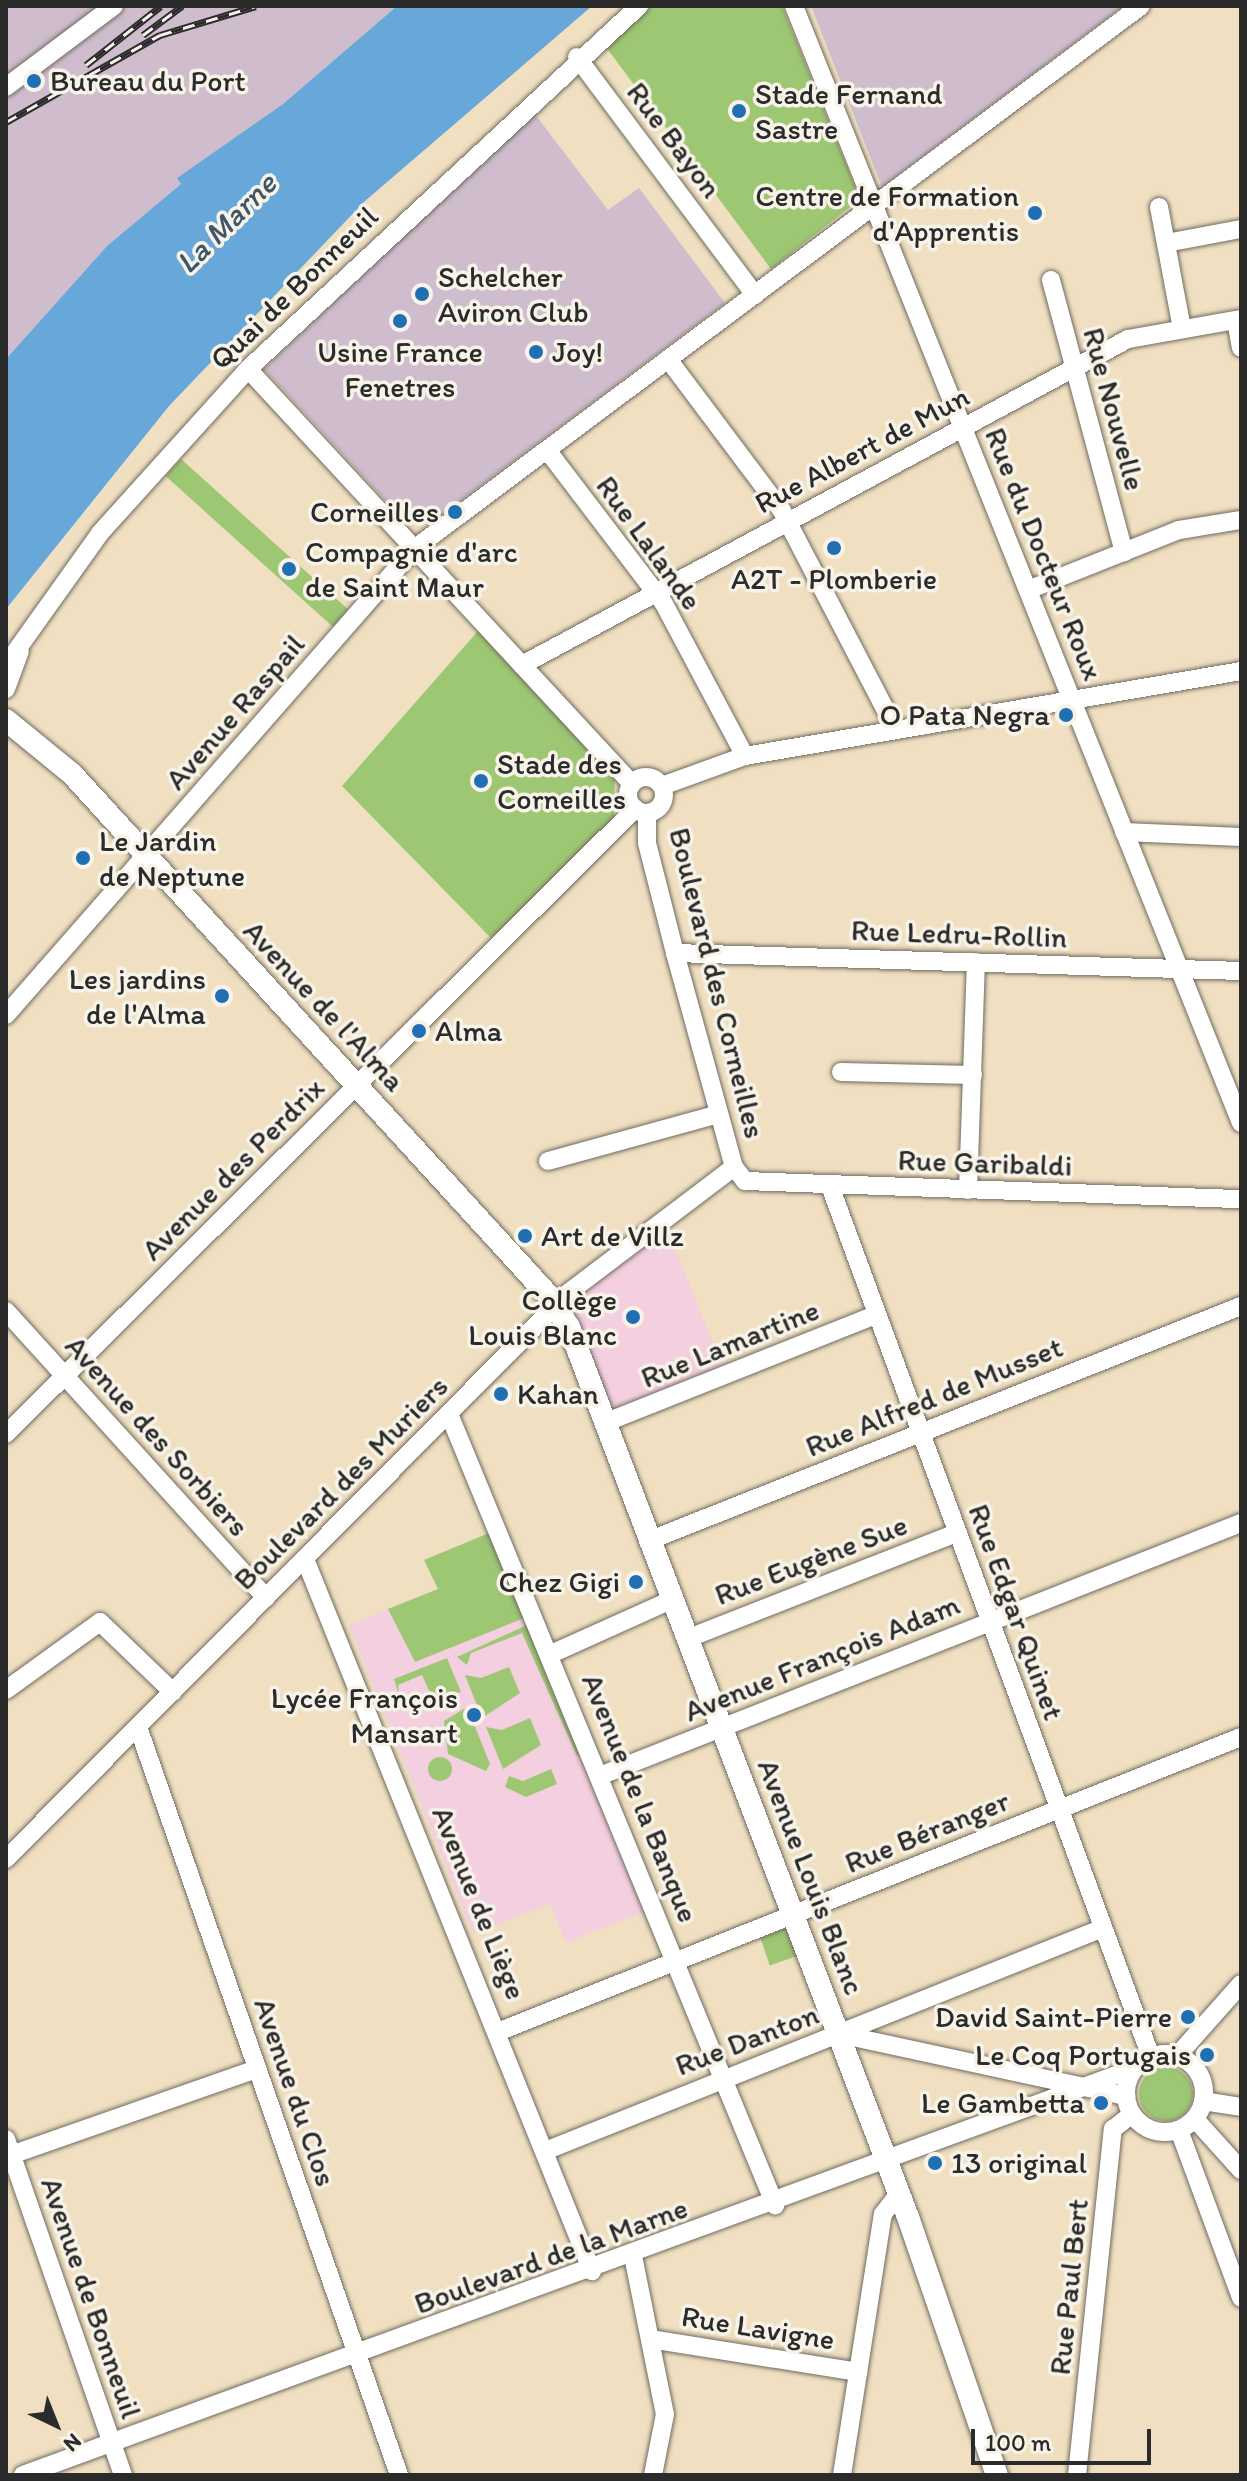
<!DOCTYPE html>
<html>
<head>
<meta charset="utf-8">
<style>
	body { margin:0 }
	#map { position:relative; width:1247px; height:2481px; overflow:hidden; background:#f0e0c1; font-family:Itim,sans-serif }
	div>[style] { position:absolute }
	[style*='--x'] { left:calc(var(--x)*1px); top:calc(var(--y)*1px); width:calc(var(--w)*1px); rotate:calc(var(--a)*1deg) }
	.built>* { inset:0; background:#f3cfdf }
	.industrial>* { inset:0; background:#cfbdce }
	.green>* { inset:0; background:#9dc773; transform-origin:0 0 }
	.round { border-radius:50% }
	.water>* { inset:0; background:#67a7da }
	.roads { filter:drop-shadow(0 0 2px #706a60) drop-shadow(0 0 2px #706a60) }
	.minor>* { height:18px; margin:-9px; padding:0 9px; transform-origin:9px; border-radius:9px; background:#fff }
	.minor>.ring { margin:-9px; padding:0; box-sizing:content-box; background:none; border:18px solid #fff; border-radius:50% }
	.major>* { height:22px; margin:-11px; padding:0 11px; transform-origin:11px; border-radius:11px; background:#fff }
	.rail>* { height:7px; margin-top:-3.5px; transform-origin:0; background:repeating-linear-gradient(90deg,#f7f3e8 0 12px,#2b2b2b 0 24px); box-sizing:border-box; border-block:2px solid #2b2b2b }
	.dots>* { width:22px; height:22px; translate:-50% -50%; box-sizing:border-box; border:4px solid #f7f3e8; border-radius:50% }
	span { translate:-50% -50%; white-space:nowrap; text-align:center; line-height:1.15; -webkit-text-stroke:7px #f7f3e8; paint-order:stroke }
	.poi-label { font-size:30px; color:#2b2b2b }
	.left { translate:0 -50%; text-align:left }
	.right { translate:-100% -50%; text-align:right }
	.street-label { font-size:30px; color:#2b2b2b }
	.water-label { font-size:32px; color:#405668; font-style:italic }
	.frame { position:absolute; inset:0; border:8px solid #2b2b2b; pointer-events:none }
	.north { position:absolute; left:16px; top:2385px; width:80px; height:80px; -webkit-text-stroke:6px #f7f3e8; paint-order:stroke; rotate:137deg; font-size:22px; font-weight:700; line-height:32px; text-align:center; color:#2b2b2b }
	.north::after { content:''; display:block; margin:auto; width:28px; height:36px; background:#2b2b2b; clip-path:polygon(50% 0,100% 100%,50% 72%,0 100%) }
	.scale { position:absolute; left:971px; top:2429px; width:180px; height:36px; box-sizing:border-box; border:4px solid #2b2b2b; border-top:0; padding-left:10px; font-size:24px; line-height:28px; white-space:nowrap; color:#2b2b2b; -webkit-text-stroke:6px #f7f3e8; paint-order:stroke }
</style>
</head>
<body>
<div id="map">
	<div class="built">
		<i style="clip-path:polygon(664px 1221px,726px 1375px,604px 1423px,569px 1327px,568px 1293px)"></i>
		<i style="clip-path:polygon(489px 1533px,644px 1912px,566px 1943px,550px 1904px,473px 1934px,349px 1625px,438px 1589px,424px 1560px)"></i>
	</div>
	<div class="industrial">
		<i style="clip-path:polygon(6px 6px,397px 6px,283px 104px,177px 178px,181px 184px,107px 246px,6px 359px)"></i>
		<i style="clip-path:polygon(811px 6px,1123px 6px,882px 187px)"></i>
		<i style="clip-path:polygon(534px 113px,608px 210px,639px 188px,725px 303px,428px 525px,406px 523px,264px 369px)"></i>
	</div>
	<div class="green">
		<i style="clip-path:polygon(652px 6px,782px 6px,860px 199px,771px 269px,606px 47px)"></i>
		<i style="left:181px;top:459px;width:225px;height:23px;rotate:42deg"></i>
		<i style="clip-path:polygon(478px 631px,615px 775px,614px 818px,491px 938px,342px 786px)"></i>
		<i style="clip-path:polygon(489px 1533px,524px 1618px,415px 1662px,388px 1609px,438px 1589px,424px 1560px)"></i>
		<i style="clip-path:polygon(527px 1625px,579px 1755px,577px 1756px,522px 1633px,471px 1653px,467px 1665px,457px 1657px)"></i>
		<i style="clip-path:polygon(447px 1658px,461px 1692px,432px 1697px,422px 1675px,398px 1685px,399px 1695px,394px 1679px)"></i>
		<i style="clip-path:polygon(509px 1667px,520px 1693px,482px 1718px,465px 1675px,481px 1678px)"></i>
		<i style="clip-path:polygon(467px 1707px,490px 1764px,486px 1771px,448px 1754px,444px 1721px)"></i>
		<i style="clip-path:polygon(530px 1718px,541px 1745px,503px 1769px,486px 1727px,502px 1730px)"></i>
		<i class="round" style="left:428px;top:1757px;width:24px;height:24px"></i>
		<i style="clip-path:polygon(551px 1769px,557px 1784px,526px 1797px,505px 1787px,509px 1776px,523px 1781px)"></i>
		<i style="left:789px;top:1926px;width:31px;height:31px;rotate:71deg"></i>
		<i class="round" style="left:1139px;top:2067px;width:54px;height:54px"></i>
	</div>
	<div class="water">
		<i style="clip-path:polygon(397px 6px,592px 6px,365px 201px,169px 406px,6px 609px,6px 359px,107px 246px,181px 184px,177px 178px,283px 104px)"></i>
	</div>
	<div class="roads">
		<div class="minor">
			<i style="--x:794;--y:6;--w:1203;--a:68.19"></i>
			<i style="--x:577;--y:57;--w:297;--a:53.2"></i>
			<i style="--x:6;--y:87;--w:135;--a:-36.9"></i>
			<i style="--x:1159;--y:207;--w:124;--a:79.3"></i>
			<i style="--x:1166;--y:243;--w:76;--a:-10.6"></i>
			<i style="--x:1051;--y:280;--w:282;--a:75"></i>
			<i style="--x:1236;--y:320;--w:28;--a:80"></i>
			<i style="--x:668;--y:359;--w:190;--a:53.1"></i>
			<i style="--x:782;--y:511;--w:247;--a:62.5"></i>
			<i style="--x:248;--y:369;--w:565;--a:47.22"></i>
			<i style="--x:547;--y:450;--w:191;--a:52.7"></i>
			<i style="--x:663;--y:602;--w:174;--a:62"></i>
			<i style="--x:1028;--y:590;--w:162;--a:-21.7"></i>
			<i style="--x:1179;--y:530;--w:63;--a:-9.2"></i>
			<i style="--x:6;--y:665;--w:162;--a:-54.5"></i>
			<i style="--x:100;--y:533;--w:221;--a:-47.9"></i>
			<i style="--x:248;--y:369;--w:534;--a:-42.87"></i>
			<i style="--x:522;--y:665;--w:688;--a:-28.28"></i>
			<i style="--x:1128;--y:339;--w:115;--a:-10"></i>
			<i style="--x:6;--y:689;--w:40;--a:-69.8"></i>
			<i class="ring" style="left:628px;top:777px;width:18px;height:18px"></i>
			<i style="--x:662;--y:786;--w:88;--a:-19.9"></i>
			<i style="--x:745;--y:756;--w:503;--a:-9.72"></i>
			<i style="--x:647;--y:813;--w:30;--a:90"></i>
			<i style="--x:647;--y:843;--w:114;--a:75.7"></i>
			<i style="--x:675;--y:953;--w:222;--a:74.6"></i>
			<i style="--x:734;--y:1167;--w:18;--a:52"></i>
			<i style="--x:745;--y:1181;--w:496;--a:2.1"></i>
			<i style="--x:1124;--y:832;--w:117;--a:2.4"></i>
			<i style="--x:675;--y:953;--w:566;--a:1.82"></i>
			<i style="--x:6;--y:1015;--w:619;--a:-48.8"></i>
			<i style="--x:414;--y:549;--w:907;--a:-36.76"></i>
			<i style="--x:841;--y:1072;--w:132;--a:1.3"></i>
			<i style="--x:548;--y:1161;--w:177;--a:-15.4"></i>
			<i style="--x:830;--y:1186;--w:928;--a:69.77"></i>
			<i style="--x:968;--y:1190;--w:228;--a:-88"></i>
			<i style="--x:6;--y:1311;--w:387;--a:47.8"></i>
			<i style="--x:449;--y:1414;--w:856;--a:67.6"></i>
			<i style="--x:604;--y:1423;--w:293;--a:-21.7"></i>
			<i style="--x:6;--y:1434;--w:887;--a:-44.82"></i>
			<i style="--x:648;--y:1541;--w:638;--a:-21.62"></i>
			<i style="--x:305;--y:1559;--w:768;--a:68.05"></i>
			<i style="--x:686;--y:1639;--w:290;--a:-21.4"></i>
			<i style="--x:551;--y:1654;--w:132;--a:-24.2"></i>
			<i style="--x:6;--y:1690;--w:116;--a:-35.9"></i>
			<i style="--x:100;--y:1622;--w:101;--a:43.8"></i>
			<i style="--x:138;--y:1727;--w:792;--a:70.76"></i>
			<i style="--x:602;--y:1775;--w:687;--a:-21.52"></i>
			<i style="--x:6;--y:1859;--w:798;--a:-45.2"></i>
			<i style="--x:568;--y:1293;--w:208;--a:-37.2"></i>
			<i style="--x:500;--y:2031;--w:797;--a:-21.64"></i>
			<i style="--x:839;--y:2034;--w:294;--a:12.2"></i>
			<i class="ring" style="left:1126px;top:2054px;width:60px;height:60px"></i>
			<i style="--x:1177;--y:2056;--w:96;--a:-48.4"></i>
			<i style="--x:1203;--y:2101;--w:38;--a:9"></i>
			<i style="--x:1195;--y:2119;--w:69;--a:48"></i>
			<i style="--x:1179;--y:2130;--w:179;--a:69.7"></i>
			<i style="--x:6;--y:2139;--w:356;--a:70.8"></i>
			<i style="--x:545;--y:2151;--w:601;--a:-21.78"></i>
			<i style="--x:11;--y:2155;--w:261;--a:-19.3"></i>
			<i style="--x:633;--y:2256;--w:161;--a:78.6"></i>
			<i style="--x:665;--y:2414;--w:62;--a:101.1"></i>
			<i style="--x:650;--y:2339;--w:211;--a:9"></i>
			<i style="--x:23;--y:2475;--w:1184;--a:-20.1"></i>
			<i style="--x:842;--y:2475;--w:264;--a:-81.1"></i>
			<i style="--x:883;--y:2214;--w:24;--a:-52"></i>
			<i style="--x:1077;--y:2475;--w:348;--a:-84.1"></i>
			<i style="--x:1113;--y:2129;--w:24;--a:-38"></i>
		</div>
		<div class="major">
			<i style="--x:6;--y:720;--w:85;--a:39.3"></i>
			<i style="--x:72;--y:774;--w:706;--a:47.58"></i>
			<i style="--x:548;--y:1295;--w:38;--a:57"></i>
			<i style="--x:569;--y:1327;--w:952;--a:69.15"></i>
			<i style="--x:908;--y:2217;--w:273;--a:71"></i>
		</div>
	</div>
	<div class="rail">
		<i style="--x:143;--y:35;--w:49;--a:-36.6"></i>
		<i style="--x:86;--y:65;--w:95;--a:-38.2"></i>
		<i style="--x:6;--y:122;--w:177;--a:-29.5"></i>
		<i style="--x:160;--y:35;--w:100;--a:-16.8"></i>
	</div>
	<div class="dots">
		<i style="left:34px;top:81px;background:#1f6fb2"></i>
		<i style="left:739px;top:111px;background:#1f6fb2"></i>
		<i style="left:1035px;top:213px;background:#1f6fb2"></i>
		<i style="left:422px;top:294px;background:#1f6fb2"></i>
		<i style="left:400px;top:321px;background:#1f6fb2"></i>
		<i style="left:536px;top:352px;background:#1f6fb2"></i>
		<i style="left:455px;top:512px;background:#1f6fb2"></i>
		<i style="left:834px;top:548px;background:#1f6fb2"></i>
		<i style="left:289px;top:569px;background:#1f6fb2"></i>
		<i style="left:1066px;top:715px;background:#1f6fb2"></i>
		<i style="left:481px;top:781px;background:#1f6fb2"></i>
		<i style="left:83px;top:858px;background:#1f6fb2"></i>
		<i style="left:222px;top:996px;background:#1f6fb2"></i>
		<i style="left:419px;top:1031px;background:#1f6fb2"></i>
		<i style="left:525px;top:1236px;background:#1f6fb2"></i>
		<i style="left:633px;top:1317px;background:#1f6fb2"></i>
		<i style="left:501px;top:1394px;background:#1f6fb2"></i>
		<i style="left:636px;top:1582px;background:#1f6fb2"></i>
		<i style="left:474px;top:1715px;background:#1f6fb2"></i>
		<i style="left:1188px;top:2017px;background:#1f6fb2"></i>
		<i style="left:1207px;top:2055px;background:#1f6fb2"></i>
		<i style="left:1101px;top:2103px;background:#1f6fb2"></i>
		<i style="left:935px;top:2163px;background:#1f6fb2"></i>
	</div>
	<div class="poi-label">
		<span class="left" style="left:50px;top:81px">Bureau du Port</span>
		<span class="left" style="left:755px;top:111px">Stade Fernand<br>Sastre</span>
		<span class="right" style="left:1019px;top:213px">Centre de Formation<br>d'Apprentis</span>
		<span class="left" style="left:438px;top:294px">Schelcher<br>Aviron Club</span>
		<span style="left:400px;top:369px">Usine France<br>Fenetres</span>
		<span class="left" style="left:552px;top:352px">Joy!</span>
		<span class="right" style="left:439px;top:512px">Corneilles</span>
		<span class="left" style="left:305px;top:569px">Compagnie d'arc<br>de Saint Maur</span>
		<span style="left:834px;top:579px">A2T - Plomberie</span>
		<span class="right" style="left:1050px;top:715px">O Pata Negra</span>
		<span class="left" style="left:497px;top:781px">Stade des<br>Corneilles</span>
		<span class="left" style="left:99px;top:858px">Le Jardin<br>de Neptune</span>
		<span class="right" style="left:206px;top:996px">Les jardins<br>de l'Alma</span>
		<span class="left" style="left:435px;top:1031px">Alma</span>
		<span class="left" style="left:541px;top:1236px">Art de Villz</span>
		<span class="right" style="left:617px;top:1317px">Collège<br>Louis Blanc</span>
		<span class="left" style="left:517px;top:1394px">Kahan</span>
		<span class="right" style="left:620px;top:1582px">Chez Gigi</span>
		<span class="right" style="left:458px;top:1715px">Lycée François<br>Mansart</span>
		<span class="right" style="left:1172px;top:2017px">David Saint-Pierre</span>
		<span class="right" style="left:1191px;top:2055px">Le Coq Portugais</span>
		<span class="right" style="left:1085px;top:2103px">Le Gambetta</span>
		<span class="left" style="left:951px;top:2163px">13 original</span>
	</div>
	<div class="street-label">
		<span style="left:674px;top:140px;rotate:53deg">Rue Bayon</span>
		<span style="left:294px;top:288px;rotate:-44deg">Quai de Bonneuil</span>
		<span style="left:1114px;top:409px;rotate:75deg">Rue Nouvelle</span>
		<span style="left:862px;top:450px;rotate:-28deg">Rue Albert de Mun</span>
		<span style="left:649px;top:543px;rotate:54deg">Rue Lalande</span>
		<span style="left:1044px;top:554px;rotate:68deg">Rue du Docteur Roux</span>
		<span style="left:235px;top:712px;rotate:-49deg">Avenue Raspail</span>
		<span style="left:959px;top:934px;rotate:2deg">Rue Ledru-Rollin</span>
		<span style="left:717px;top:983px;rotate:76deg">Boulevard des Corneilles</span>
		<span style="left:324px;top:1006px;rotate:47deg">Avenue de l'Alma</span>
		<span style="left:985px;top:1163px;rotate:2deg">Rue Garibaldi</span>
		<span style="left:233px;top:1169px;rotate:-45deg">Avenue des Perdrix</span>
		<span style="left:730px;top:1344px;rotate:-22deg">Rue Lamartine</span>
		<span style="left:934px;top:1397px;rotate:-22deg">Rue Alfred de Musset</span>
		<span style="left:157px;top:1436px;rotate:48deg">Avenue des Sorbiers</span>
		<span style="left:341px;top:1483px;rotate:-45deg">Boulevard des Muriers</span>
		<span style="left:811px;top:1560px;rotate:-21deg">Rue Eugène Sue</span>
		<span style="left:1016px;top:1612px;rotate:70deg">Rue Edgar Quinet</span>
		<span style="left:822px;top:1658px;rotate:-22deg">Avenue François Adam</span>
		<span style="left:640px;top:1798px;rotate:68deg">Avenue de la Banque</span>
		<span style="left:927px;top:1832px;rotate:-22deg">Rue Béranger</span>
		<span style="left:811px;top:1877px;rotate:69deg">Avenue Louis Blanc</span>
		<span style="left:479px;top:1903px;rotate:68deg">Avenue de Liège</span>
		<span style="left:747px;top:2040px;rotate:-21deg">Rue Danton</span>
		<span style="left:295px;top:2092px;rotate:71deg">Avenue du Clos</span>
		<span style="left:551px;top:2256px;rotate:-20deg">Boulevard de la Marne</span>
		<span style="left:1069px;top:2287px;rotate:-84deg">Rue Paul Bert</span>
		<span style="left:91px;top:2298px;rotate:71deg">Avenue de Bonneuil</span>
		<span style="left:758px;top:2328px;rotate:9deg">Rue Lavigne</span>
	</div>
	<div class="water-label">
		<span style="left:226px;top:223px;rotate:-45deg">La Marne</span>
	</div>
	<div class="frame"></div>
	<div class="north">N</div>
	<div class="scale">100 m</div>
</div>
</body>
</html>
